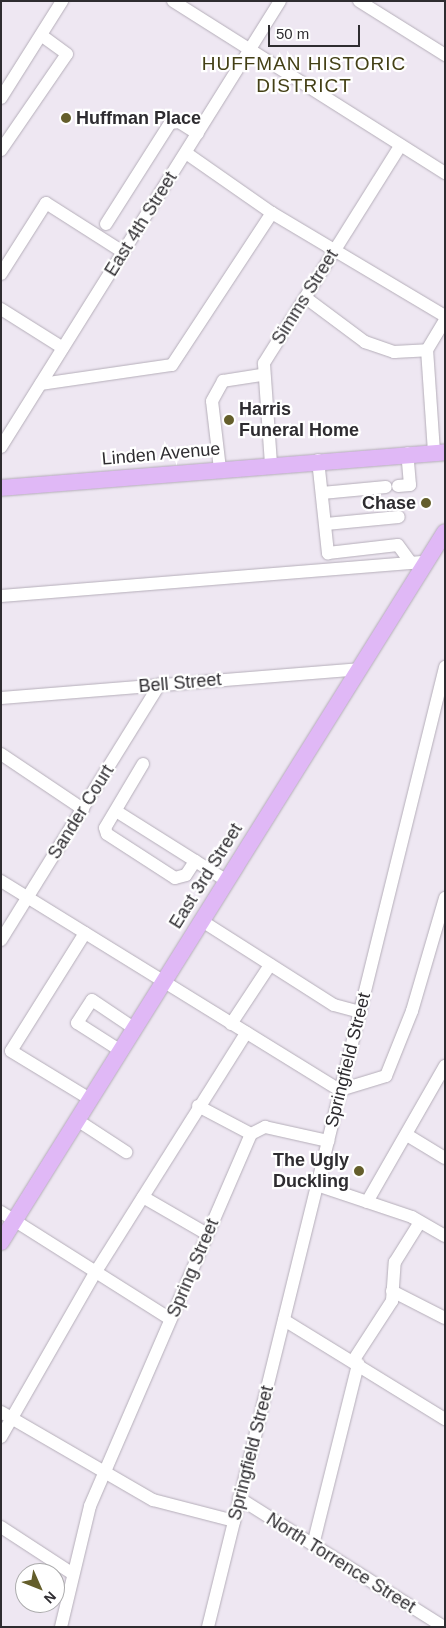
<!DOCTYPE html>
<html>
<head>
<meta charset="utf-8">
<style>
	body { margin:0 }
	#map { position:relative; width:446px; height:1628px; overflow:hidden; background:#eee7f2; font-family:Helvetica,sans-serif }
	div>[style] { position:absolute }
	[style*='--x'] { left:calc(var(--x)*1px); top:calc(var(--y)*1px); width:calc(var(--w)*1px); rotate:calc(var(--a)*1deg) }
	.roads { filter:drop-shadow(0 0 1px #b5aeb9) drop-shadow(0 0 1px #b5aeb9) }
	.minor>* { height:12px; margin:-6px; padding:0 6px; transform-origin:6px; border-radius:6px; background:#fff }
	.major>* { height:16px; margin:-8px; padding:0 8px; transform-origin:8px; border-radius:8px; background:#e0b8f6 }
	.dots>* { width:14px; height:14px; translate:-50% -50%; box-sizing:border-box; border:2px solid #fff; border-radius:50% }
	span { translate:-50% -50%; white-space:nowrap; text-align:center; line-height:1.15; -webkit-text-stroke:4.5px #fff; paint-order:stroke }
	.poi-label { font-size:18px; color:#2e2c30; font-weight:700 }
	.left { translate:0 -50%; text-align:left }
	.right { translate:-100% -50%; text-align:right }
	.street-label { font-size:18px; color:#2e2c30 }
	.neighbourhood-label { font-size:19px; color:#444016; letter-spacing:1px }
	.frame { position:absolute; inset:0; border:2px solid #2e2c30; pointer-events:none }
	.north { position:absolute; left:15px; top:1563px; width:50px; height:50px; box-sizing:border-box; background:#fff; border:1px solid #ababac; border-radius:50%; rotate:134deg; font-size:14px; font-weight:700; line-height:20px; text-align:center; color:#2e2c30 }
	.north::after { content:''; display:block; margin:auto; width:18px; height:22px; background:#645e2b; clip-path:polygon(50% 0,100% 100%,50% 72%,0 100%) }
	.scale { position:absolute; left:268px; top:25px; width:92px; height:22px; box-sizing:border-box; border:2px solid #2e2c30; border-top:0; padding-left:6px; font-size:15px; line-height:18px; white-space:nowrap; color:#2e2c30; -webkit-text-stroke:4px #fff; paint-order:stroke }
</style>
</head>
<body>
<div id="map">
	<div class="roads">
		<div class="minor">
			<i style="--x:173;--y:1;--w:322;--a:32.3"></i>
			<i style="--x:359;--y:1;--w:102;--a:32.1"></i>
			<i style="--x:1;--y:98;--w:115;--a:-57.8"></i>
			<i style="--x:1;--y:150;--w:116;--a:-55.5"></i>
			<i style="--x:67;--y:54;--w:32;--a:-144"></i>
			<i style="--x:186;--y:153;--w:105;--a:34.9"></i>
			<i style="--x:272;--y:213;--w:201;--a:30.8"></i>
			<i style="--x:106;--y:224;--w:120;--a:-57.6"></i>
			<i style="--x:170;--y:123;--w:9;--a:-6"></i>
			<i style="--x:179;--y:122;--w:22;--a:32"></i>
			<i style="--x:1;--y:274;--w:84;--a:-57.6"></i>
			<i style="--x:46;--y:203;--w:91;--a:32.5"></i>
			<i style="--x:306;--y:298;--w:74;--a:36.7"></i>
			<i style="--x:365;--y:342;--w:31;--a:19"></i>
			<i style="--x:394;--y:352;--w:33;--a:-3"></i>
			<i style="--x:1;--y:309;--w:73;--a:32.2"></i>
			<i style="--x:41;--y:384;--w:132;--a:-8.3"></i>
			<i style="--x:172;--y:365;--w:182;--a:-56.7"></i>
			<i style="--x:1;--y:447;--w:526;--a:-57.97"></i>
			<i style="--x:434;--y:452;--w:102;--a:-93.9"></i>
			<i style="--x:427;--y:350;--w:35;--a:-59"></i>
			<i style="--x:318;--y:460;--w:94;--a:83.9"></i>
			<i style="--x:328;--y:553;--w:70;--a:-6.5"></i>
			<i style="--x:398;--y:545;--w:22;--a:54"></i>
			<i style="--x:271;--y:464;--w:101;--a:-94"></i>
			<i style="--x:264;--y:363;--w:257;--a:-57.9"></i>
			<i style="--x:220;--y:469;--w:68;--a:-96.7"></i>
			<i style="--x:212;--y:401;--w:23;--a:-61"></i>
			<i style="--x:223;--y:381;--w:39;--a:-9"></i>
			<i style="--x:398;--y:486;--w:12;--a:-5"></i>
			<i style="--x:410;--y:485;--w:32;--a:-95"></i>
			<i style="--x:322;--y:493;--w:64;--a:-5.4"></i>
			<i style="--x:326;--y:524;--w:73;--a:-5.5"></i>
			<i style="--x:1;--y:596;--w:426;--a:-4.6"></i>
			<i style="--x:1;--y:698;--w:359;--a:-4.6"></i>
			<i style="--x:1;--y:754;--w:99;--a:33.9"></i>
			<i style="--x:143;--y:764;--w:74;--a:120.7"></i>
			<i style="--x:105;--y:828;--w:6;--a:72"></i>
			<i style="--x:107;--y:834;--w:81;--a:32.9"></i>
			<i style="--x:175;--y:878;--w:11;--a:-15"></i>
			<i style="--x:186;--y:875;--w:17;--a:-57"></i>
			<i style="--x:116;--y:811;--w:131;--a:32.2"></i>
			<i style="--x:1;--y:881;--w:398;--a:31.7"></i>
			<i style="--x:340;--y:1090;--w:48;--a:-16.9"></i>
			<i style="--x:386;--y:1076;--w:70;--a:-68.2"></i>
			<i style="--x:412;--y:1011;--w:118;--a:-73.7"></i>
			<i style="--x:202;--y:921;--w:156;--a:32.5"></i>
			<i style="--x:334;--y:1005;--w:27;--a:15"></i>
			<i style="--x:85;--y:933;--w:139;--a:122.1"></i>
			<i style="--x:11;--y:1051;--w:92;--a:31.3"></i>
			<i style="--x:1;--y:940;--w:301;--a:-58.2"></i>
			<i style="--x:231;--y:1024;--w:71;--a:-56.5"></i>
			<i style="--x:121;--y:1051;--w:52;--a:-147.5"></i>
			<i style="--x:77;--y:1023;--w:27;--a:-57"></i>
			<i style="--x:92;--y:1000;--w:52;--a:34"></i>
			<i style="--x:198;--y:1106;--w:60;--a:27.8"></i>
			<i style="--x:77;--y:1120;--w:59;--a:33.1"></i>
			<i style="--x:407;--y:1135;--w:44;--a:31.2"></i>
			<i style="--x:317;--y:1185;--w:100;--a:18.6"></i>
			<i style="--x:412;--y:1217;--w:38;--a:30"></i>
			<i style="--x:143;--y:1197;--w:74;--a:30"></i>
			<i style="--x:367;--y:1202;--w:157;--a:-60.2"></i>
			<i style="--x:1;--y:1212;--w:200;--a:32.3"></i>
			<i style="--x:392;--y:1291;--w:59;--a:27"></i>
			<i style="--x:284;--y:1320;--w:189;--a:31.6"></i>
			<i style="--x:353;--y:1361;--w:72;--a:-57"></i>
			<i style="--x:392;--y:1301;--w:39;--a:-86"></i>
			<i style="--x:395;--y:1262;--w:47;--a:-58"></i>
			<i style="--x:1;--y:1412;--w:176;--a:30.1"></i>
			<i style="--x:153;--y:1500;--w:84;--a:14.5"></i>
			<i style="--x:1;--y:1437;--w:189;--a:-60.2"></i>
			<i style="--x:95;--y:1273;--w:284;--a:-57.8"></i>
			<i style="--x:239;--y:1498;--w:242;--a:32.2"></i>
			<i style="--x:1;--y:1527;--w:86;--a:33.1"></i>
			<i style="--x:313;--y:1545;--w:187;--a:-76"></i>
			<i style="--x:61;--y:1627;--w:124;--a:-76.5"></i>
			<i style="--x:90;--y:1506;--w:405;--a:-66.6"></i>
			<i style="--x:251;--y:1134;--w:16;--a:-27"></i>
			<i style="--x:265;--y:1127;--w:65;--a:12.5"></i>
			<i style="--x:208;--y:1627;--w:989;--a:-76.13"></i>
		</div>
		<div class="major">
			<i style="--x:1;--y:488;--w:445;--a:-4.6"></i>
			<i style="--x:1;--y:1242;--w:837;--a:-57.98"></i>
		</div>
	</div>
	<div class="dots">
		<i style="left:66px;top:118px;background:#645e2b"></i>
		<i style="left:229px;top:420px;background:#645e2b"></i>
		<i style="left:426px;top:503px;background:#645e2b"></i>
		<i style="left:359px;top:1171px;background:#645e2b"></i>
	</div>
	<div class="poi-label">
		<span class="left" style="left:76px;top:118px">Huffman Place</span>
		<span class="left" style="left:239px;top:420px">Harris<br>Funeral Home</span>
		<span class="right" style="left:416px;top:503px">Chase</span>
		<span class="right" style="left:349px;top:1171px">The Ugly<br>Duckling</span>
	</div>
	<div class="street-label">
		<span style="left:141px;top:224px;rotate:-58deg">East 4th Street</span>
		<span style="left:305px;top:297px;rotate:-58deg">Simms Street</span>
		<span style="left:161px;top:454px;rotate:-5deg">Linden Avenue</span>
		<span style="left:180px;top:683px;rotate:-5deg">Bell Street</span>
		<span style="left:81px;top:812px;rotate:-58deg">Sander Court</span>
		<span style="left:206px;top:876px;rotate:-58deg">East 3rd Street</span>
		<span style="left:348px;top:1060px;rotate:-76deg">Springfield Street</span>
		<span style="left:193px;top:1268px;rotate:-67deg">Spring Street</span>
		<span style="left:251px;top:1453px;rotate:-76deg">Springfield Street</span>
		<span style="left:341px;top:1563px;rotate:32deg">North Torrence Street</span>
	</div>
	<div class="neighbourhood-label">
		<span style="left:304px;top:75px">HUFFMAN HISTORIC<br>DISTRICT</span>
	</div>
	<div class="frame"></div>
	<div class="north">N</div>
	<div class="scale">50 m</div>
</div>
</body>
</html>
